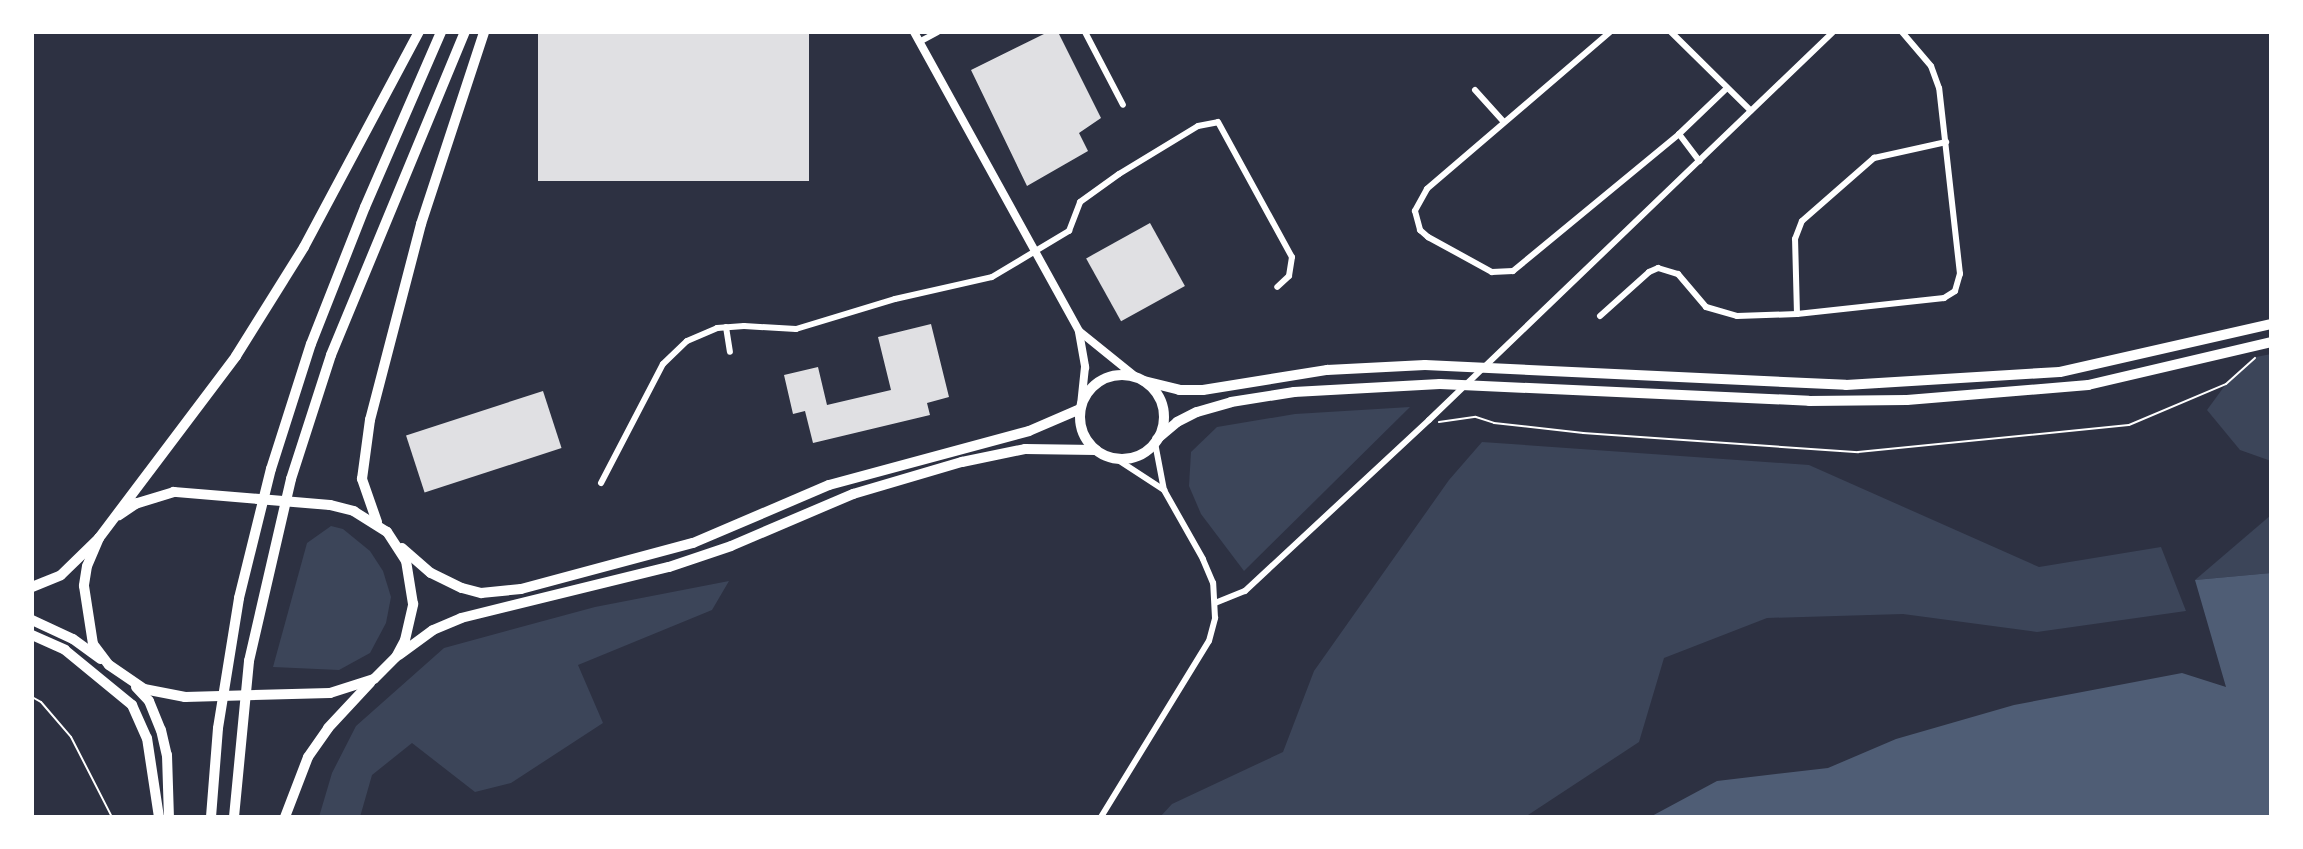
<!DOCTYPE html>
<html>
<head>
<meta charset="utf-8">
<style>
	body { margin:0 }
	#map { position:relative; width:2303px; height:849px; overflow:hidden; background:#2d3142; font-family:Karla,sans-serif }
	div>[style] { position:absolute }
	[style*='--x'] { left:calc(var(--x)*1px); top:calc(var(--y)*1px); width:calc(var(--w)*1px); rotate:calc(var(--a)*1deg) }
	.green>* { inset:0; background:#3c4559 }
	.water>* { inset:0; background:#4f5d75 }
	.building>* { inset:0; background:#e0e0e3; transform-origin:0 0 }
	.path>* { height:2px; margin:-1px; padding:0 1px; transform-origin:1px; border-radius:1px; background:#fff }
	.minor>* { height:6px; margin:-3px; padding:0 3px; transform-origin:3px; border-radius:3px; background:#fff }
	.tertiary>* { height:8px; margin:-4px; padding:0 4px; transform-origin:4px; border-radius:4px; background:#fff }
	.trunk>* { height:10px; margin:-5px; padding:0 5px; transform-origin:5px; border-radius:5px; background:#fff }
	.trunk>.ring { margin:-5px; padding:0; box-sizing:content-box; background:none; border:10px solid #fff; border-radius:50% }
	span { translate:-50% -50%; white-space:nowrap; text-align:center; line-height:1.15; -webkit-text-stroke:6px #fff; paint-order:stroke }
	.frame { position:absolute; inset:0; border:34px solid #fff; pointer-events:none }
</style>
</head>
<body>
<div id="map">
	<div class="green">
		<i style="clip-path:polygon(2271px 354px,2271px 461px,2240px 450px,2207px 410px,2226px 384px,2256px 357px)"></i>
		<i style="clip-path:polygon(1410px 407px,1244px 571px,1201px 514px,1189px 486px,1191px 452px,1217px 427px,1295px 414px)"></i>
		<i style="clip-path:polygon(1482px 442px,1809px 465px,2039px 567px,2161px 547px,2186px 611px,2037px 632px,1903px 614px,1767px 618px,1664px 658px,1639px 742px,1525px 817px,1160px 817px,1172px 804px,1283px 752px,1314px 671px,1449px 480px)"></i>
		<i style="clip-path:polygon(2271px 515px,2271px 573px,2195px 580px)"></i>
		<i style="clip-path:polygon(331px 526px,343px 529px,370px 551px,383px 571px,391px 597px,386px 623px,370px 653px,339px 670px,273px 667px,307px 543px)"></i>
		<i style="clip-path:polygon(729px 581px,712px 610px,578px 665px,603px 723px,511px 783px,475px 792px,412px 743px,372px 775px,360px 817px,319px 817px,332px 773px,356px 726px,444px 648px,595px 607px)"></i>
	</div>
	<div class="water">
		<i style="clip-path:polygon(2271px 573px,2271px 817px,1650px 817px,1717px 781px,1828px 768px,1896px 739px,2014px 705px,2182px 673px,2226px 687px,2195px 580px)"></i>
	</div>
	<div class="building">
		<i style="left:538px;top:32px;width:271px;height:149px"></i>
		<i style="clip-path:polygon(1048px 32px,1058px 32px,1101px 118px,1079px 133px,1088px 151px,1027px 186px,971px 70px)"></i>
		<i style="left:1150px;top:223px;width:72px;height:73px;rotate:61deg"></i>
		<i style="clip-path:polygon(931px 324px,949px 397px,927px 403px,930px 415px,813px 443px,805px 411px,793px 414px,784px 375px,818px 367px,827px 405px,891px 390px,878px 337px)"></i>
		<i style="left:543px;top:391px;width:60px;height:144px;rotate:72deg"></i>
	</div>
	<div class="path">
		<i style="--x:1439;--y:422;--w:37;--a:-8"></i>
		<i style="--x:1476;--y:417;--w:19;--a:18"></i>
		<i style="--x:1494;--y:423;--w:90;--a:6.4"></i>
		<i style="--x:1583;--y:433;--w:276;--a:4"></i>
		<i style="--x:1858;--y:452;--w:272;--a:-5.7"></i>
		<i style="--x:2129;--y:425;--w:105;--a:-22.9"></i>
		<i style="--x:2226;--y:384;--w:39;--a:-42"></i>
		<i style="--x:32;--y:697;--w:10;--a:29"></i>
		<i style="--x:41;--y:702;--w:46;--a:49.4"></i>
		<i style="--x:71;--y:737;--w:90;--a:62.9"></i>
	</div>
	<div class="minor">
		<i style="--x:1085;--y:32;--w:82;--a:62.5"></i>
		<i style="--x:1610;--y:32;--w:241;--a:139.4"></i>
		<i style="--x:1427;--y:189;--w:25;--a:119"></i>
		<i style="--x:1415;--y:211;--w:20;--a:75"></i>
		<i style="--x:1420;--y:230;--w:11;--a:41"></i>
		<i style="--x:1428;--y:237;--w:73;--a:28.7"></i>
		<i style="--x:1492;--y:272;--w:21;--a:-3"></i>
		<i style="--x:1513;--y:271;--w:215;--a:-39.5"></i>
		<i style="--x:1679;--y:134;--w:66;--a:-43.8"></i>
		<i style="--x:1671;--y:32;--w:112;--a:44.6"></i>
		<i style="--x:919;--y:42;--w:21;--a:-28"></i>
		<i style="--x:1475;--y:90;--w:42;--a:47.9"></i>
		<i style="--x:1679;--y:134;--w:34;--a:53"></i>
		<i style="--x:1797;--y:314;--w:75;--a:-91.5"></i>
		<i style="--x:1795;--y:239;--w:19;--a:-69"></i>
		<i style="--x:1802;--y:221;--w:96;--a:-41.2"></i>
		<i style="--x:1874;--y:158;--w:74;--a:-12.5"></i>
		<i style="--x:1600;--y:316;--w:66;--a:-41.9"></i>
		<i style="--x:1649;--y:272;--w:10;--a:-24"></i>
		<i style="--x:1658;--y:268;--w:21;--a:17"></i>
		<i style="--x:1678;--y:274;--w:43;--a:49.7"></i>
		<i style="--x:1706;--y:307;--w:32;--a:16"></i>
		<i style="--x:1737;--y:316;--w:60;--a:-1.9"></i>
		<i style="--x:1797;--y:314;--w:148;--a:-6.2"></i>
		<i style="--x:1944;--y:298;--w:13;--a:-32"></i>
		<i style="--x:1955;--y:291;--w:18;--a:-74"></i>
		<i style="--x:1960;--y:274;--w:187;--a:-96.4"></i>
		<i style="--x:1939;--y:88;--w:23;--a:-110"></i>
		<i style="--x:1931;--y:66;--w:45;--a:-130.5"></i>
		<i style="--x:726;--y:327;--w:25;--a:81"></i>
		<i style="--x:1115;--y:458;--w:59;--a:33.1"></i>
		<i style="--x:601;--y:483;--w:134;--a:-62.5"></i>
		<i style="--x:663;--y:364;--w:33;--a:-44"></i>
		<i style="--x:687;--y:341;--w:33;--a:-23"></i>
		<i style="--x:717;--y:328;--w:27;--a:-4"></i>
		<i style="--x:744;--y:326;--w:52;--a:3.3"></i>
		<i style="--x:796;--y:329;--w:103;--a:-16.9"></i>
		<i style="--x:895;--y:299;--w:99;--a:-12.8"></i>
		<i style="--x:992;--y:277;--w:90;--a:-30.9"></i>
		<i style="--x:1069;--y:231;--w:31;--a:-69"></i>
		<i style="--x:1080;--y:202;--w:48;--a:-35.7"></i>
		<i style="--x:1119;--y:174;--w:92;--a:-31.3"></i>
		<i style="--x:1198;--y:126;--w:20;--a:-11"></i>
		<i style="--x:1218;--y:122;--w:154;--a:61.3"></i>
		<i style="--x:1292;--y:257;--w:19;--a:99"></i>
		<i style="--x:1289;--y:276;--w:16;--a:137"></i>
		<i style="--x:1215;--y:603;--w:32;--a:-22"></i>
		<i style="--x:1245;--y:591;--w:251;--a:-42.9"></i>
		<i style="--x:1429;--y:420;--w:560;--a:-43.84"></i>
		<i style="--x:1101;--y:817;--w:206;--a:-58.5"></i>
		<i style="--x:1209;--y:641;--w:24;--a:-75"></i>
		<i style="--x:1215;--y:618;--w:35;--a:-93"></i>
		<i style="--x:1213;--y:583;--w:26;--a:-113"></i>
		<i style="--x:1203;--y:559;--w:79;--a:-119.5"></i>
		<i style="--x:1164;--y:490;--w:48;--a:-100.8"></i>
	</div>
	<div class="tertiary">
		<i style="--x:914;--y:32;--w:342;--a:61.1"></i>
		<i style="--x:1079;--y:331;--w:73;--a:38.9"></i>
		<i style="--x:1079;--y:332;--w:36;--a:80"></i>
		<i style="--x:1085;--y:367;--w:37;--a:96"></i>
	</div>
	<div class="trunk">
		<i class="ring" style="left:1080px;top:375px;width:74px;height:74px"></i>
		<i style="--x:1144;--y:381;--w:36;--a:14"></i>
		<i style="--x:1179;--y:390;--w:24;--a:0"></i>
		<i style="--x:1203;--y:390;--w:126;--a:-9.2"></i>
		<i style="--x:1327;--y:370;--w:98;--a:-2.9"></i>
		<i style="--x:1425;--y:365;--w:421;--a:2.7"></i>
		<i style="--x:1846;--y:385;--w:214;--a:-3.5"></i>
		<i style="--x:2060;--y:372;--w:216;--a:-12.8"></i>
		<i style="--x:1157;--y:439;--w:26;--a:-40"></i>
		<i style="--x:1177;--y:422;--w:22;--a:-27"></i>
		<i style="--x:1197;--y:412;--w:35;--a:-16"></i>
		<i style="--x:1231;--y:402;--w:64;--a:-9"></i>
		<i style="--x:1294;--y:392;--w:146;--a:-3.1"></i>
		<i style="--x:1440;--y:384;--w:369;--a:2.6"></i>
		<i style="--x:1809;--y:401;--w:98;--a:-0.6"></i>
		<i style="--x:1907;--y:400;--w:182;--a:-4.7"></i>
		<i style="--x:2088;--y:385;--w:188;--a:-13.2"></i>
		<i style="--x:377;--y:522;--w:46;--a:-109.2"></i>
		<i style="--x:362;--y:479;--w:60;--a:-82.3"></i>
		<i style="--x:370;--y:420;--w:203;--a:-75.4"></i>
		<i style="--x:421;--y:224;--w:202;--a:-71.8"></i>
		<i style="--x:99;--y:538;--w:30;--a:113"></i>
		<i style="--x:87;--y:566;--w:20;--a:99"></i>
		<i style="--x:84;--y:586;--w:59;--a:81.2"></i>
		<i style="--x:93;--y:644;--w:26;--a:53"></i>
		<i style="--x:109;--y:665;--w:42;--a:34.4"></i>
		<i style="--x:144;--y:689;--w:42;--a:11"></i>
		<i style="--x:185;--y:697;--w:145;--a:-1.6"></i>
		<i style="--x:330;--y:693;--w:46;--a:-17.7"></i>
		<i style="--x:374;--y:679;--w:31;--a:-45"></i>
		<i style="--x:396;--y:657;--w:19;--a:-62"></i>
		<i style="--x:405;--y:640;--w:37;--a:-77"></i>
		<i style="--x:413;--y:604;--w:44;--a:-99.2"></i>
		<i style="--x:406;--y:561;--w:35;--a:-123"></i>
		<i style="--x:387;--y:532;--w:39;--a:-148"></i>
		<i style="--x:354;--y:511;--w:25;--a:-166"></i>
		<i style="--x:330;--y:505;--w:157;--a:-175.2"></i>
		<i style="--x:174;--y:492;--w:39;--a:163"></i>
		<i style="--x:137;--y:503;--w:22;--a:146"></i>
		<i style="--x:402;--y:548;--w:38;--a:41"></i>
		<i style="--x:431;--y:573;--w:34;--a:26"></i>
		<i style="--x:462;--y:588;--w:20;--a:15"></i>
		<i style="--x:481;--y:593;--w:40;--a:-5.7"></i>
		<i style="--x:521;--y:589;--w:178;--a:-15"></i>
		<i style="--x:693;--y:543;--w:148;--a:-23.1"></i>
		<i style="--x:829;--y:485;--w:207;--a:-15.1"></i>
		<i style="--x:1029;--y:431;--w:56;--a:-23.3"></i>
		<i style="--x:32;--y:587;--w:31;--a:-22"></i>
		<i style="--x:61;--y:575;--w:53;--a:-44.2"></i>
		<i style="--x:99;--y:538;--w:228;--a:-53"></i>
		<i style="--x:236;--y:356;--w:128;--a:-58"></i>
		<i style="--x:304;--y:247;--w:244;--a:-61.9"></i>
		<i style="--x:32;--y:620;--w:45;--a:24.9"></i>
		<i style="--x:73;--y:639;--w:34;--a:36"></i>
		<i style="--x:32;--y:635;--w:36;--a:24"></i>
		<i style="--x:65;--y:650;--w:87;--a:39.4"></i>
		<i style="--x:132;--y:705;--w:36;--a:66"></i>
		<i style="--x:147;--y:738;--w:80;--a:81.4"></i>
		<i style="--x:399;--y:655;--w:42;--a:-36.3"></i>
		<i style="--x:433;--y:630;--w:30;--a:-23"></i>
		<i style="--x:461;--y:618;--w:214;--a:-13.8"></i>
		<i style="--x:669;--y:567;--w:65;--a:-18.7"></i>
		<i style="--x:731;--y:546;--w:133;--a:-23.1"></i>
		<i style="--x:853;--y:494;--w:114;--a:-16.4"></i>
		<i style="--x:962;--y:462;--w:64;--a:-11.7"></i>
		<i style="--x:1025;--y:449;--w:71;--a:0.8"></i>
		<i style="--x:136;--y:687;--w:19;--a:47"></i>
		<i style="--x:149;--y:701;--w:31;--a:68"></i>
		<i style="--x:161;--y:730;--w:26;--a:77"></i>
		<i style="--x:167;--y:755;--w:62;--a:88.2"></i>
		<i style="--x:211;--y:817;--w:89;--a:-85.5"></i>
		<i style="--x:218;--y:728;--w:132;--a:-80.8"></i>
		<i style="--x:239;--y:598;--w:133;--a:-76.1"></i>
		<i style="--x:271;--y:469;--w:131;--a:-72.3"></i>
		<i style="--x:311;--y:344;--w:147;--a:-68.5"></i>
		<i style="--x:365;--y:207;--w:191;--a:-66.5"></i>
		<i style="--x:234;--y:817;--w:157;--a:-84.5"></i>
		<i style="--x:249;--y:661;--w:187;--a:-77"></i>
		<i style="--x:291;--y:479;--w:130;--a:-72.1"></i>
		<i style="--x:331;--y:355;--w:350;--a:-67.5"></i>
		<i style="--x:285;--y:817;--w:64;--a:-69"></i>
		<i style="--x:308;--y:757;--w:35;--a:-55"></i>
		<i style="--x:328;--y:728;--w:62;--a:-47"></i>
	</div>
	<div class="frame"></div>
</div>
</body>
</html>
